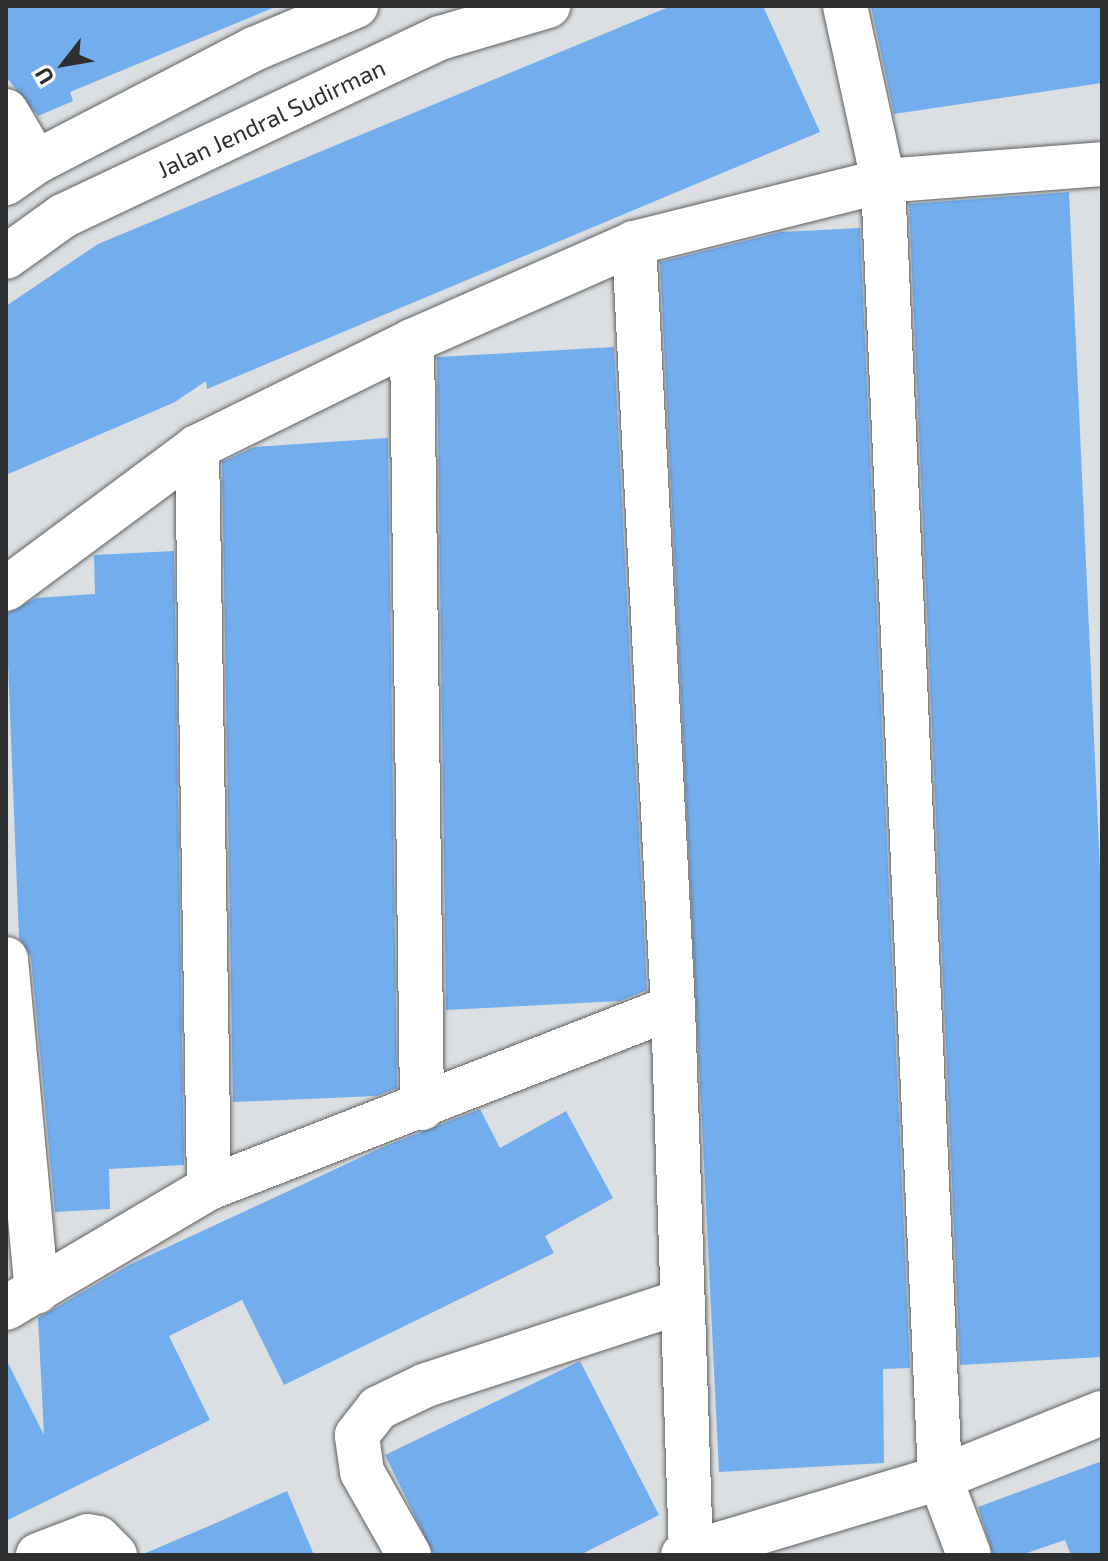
<!DOCTYPE html>
<html>
<head>
<meta charset="utf-8">
<style>
	body { margin:0 }
	#map { position:relative; width:1108px; height:1561px; overflow:hidden; background:#dcdfe1; font-family:"Exo 2",sans-serif }
	div>[style] { position:absolute }
	[style*='--x'] { left:calc(var(--x)*1px); top:calc(var(--y)*1px); width:calc(var(--w)*1px); rotate:calc(var(--a)*1deg) }
	.building>* { inset:0; background:#72aeee }
	.roads { filter:drop-shadow(0 0 2px #5f6163) drop-shadow(0 0 2px #5f6163) }
	.minor>* { height:44px; margin:-22px; padding:0 22px; transform-origin:22px; border-radius:22px; background:#fff }
	span { translate:-50% -50%; white-space:nowrap; text-align:center; line-height:1.15; -webkit-text-stroke:6px #fff; paint-order:stroke }
	.street-label { font-size:24px; color:#2e2f30 }
	.frame { position:absolute; inset:0; border:8px solid #2e2f30; pointer-events:none }
	.north { position:absolute; left:24px; top:24px; width:80px; height:80px; -webkit-text-stroke:6px #fff; paint-order:stroke; rotate:239deg; font-size:22px; font-weight:700; line-height:32px; text-align:center; color:#2e2f30 }
	.north::after { content:''; display:block; margin:auto; width:28px; height:36px; background:#2e2f30; clip-path:polygon(50% 0,100% 100%,50% 72%,0 100%) }
</style>
</head>
<body>
<div id="map">
	<div class="building">
		<i style="clip-path:polygon(6px 6px,274px 6px,275px 7px,70px 92px,73px 101px,38px 116px,6px 77px)"></i>
		<i style="clip-path:polygon(671px 6px,763px 6px,820px 132px,207px 389px,206px 381px,175px 402px,6px 475px,6px 306px,98px 244px)"></i>
		<i style="clip-path:polygon(871px 6px,1102px 6px,1102px 83px,894px 114px)"></i>
		<i style="clip-path:polygon(1069px 192px,1102px 913px,1102px 1357px,960px 1365px,909px 204px)"></i>
		<i style="clip-path:polygon(860px 228px,910px 1368px,883px 1369px,884px 1463px,719px 1472px,660px 262px,781px 232px)"></i>
		<i style="clip-path:polygon(614px 347px,647px 990px,620px 1001px,446px 1010px,437px 357px)"></i>
		<i style="clip-path:polygon(388px 438px,397px 1088px,377px 1096px,233px 1102px,222px 462px,254px 447px)"></i>
		<i style="clip-path:polygon(174px 551px,184px 1165px,109px 1169px,110px 1209px,55px 1212px,31px 957px,19px 938px,6px 614px,36px 598px,95px 594px,94px 555px)"></i>
		<i style="clip-path:polygon(480px 1109px,500px 1148px,566px 1111px,613px 1198px,545px 1236px,554px 1253px,284px 1385px,242px 1300px,169px 1336px,210px 1420px,6px 1521px,6px 1359px,44px 1435px,38px 1318px,129px 1265px,383px 1147px)"></i>
		<i style="clip-path:polygon(580px 1361px,659px 1515px,580px 1555px,434px 1555px,385px 1455px)"></i>
		<i style="clip-path:polygon(1102px 1461px,1102px 1555px,1071px 1555px,1065px 1540px,1021px 1555px,993px 1555px,978px 1507px)"></i>
		<i style="clip-path:polygon(287px 1491px,314px 1555px,141px 1555px,216px 1523px)"></i>
	</div>
	<div class="roads">
		<div class="minor">
			<i style="--x:845;--y:6;--w:179;--a:77.7"></i>
			<i style="--x:883;--y:181;--w:1298;--a:87.48"></i>
			<i style="--x:940;--y:1478;--w:82;--a:69.4"></i>
			<i style="--x:6;--y:111;--w:59;--a:59.5"></i>
			<i style="--x:6;--y:183;--w:37;--a:-35"></i>
			<i style="--x:36;--y:162;--w:246;--a:-27.4"></i>
			<i style="--x:254;--y:49;--w:111;--a:-22.9"></i>
			<i style="--x:634;--y:243;--w:765;--a:87.08"></i>
			<i style="--x:673;--y:1007;--w:545;--a:88.11"></i>
			<i style="--x:6;--y:257;--w:70;--a:-35.7"></i>
			<i style="--x:63;--y:216;--w:417;--a:-25.3"></i>
			<i style="--x:440;--y:38;--w:113;--a:-16.5"></i>
			<i style="--x:412;--y:341;--w:767;--a:89.25"></i>
			<i style="--x:197;--y:447;--w:741;--a:89.07"></i>
			<i style="--x:6;--y:589;--w:238;--a:-36.6"></i>
			<i style="--x:197;--y:447;--w:240;--a:-26.2"></i>
			<i style="--x:412;--y:341;--w:243;--a:-23.8"></i>
			<i style="--x:634;--y:243;--w:257;--a:-14"></i>
			<i style="--x:883;--y:181;--w:220;--a:-4.4"></i>
			<i style="--x:6;--y:959;--w:334;--a:84.7"></i>
			<i style="--x:6;--y:1308;--w:236;--a:-30.6"></i>
			<i style="--x:209;--y:1188;--w:498;--a:-21.3"></i>
			<i style="--x:38;--y:1555;--w:53;--a:-20.8"></i>
			<i style="--x:88;--y:1536;--w:10;--a:11"></i>
			<i style="--x:98;--y:1538;--w:24;--a:45"></i>
			<i style="--x:409;--y:1555;--w:95;--a:-119.5"></i>
			<i style="--x:362;--y:1472;--w:37;--a:-98"></i>
			<i style="--x:357;--y:1435;--w:34;--a:-52"></i>
			<i style="--x:378;--y:1408;--w:53;--a:-25.6"></i>
			<i style="--x:426;--y:1385;--w:270;--a:-18.1"></i>
			<i style="--x:683;--y:1555;--w:268;--a:-16.7"></i>
			<i style="--x:940;--y:1478;--w:175;--a:-21.9"></i>
		</div>
	</div>
	<div class="street-label">
		<span style="left:271px;top:118px;rotate:-25deg">Jalan Jendral Sudirman</span>
	</div>
	<div class="frame"></div>
	<div class="north">U</div>
</div>
</body>
</html>
